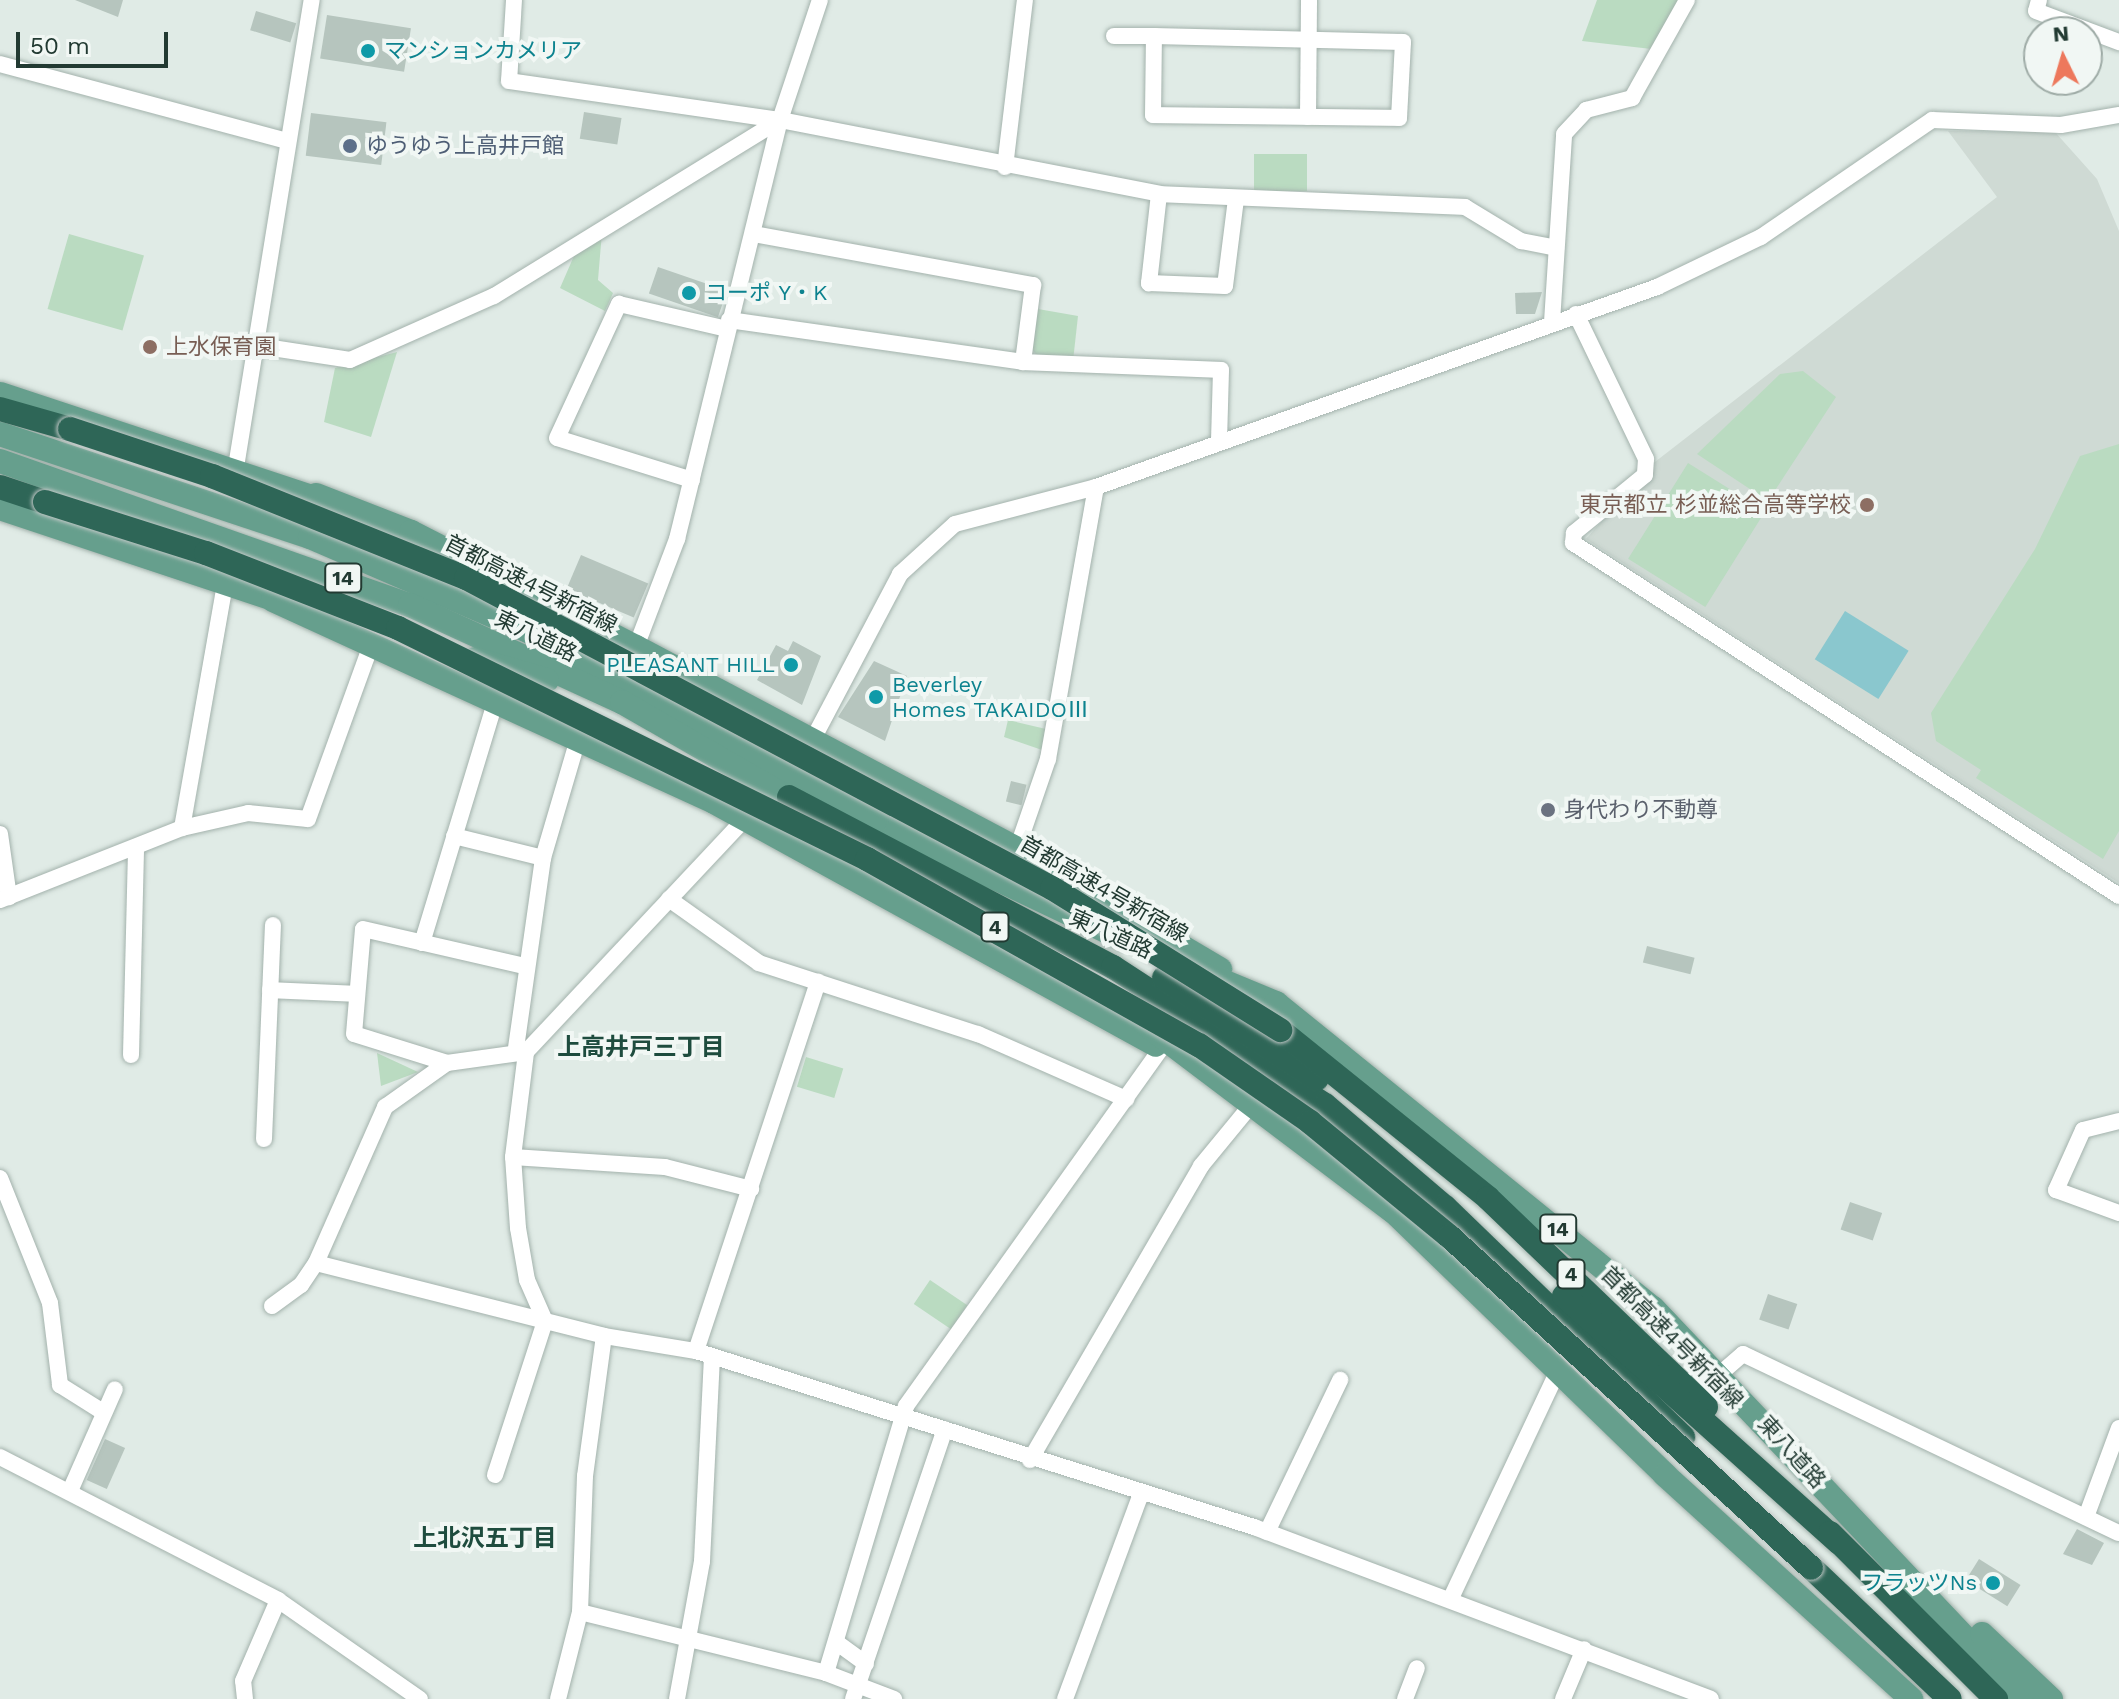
<!DOCTYPE html>
<html>
<head>
<meta charset="utf-8">
<style>
	body { margin:0 }
	#map { position:relative; width:2119px; height:1699px; overflow:hidden; background:#e0ebe6; font-family:"Work Sans","Noto Sans JP",sans-serif }
	div>[style] { position:absolute }
	[style*='--x'] { left:calc(var(--x)*1px); top:calc(var(--y)*1px); width:calc(var(--w)*1px); rotate:calc(var(--a)*1deg) }
	.built>* { inset:0; background:#cfdad4 }
	.green>* { inset:0; background:#badbc1; transform-origin:0 0 }
	.water>* { inset:0; background:#8ac7ce; transform-origin:0 0 }
	.building>* { inset:0; background:#b6c5be; transform-origin:0 0 }
	.roads { filter:drop-shadow(0 0 2px #a3b2ac) drop-shadow(0 0 2px #a3b2ac) }
	.minor>* { height:16px; margin:-8px; padding:0 8px; transform-origin:8px; border-radius:8px; background:#fff }
	.primary>* { height:24px; margin:-12px; padding:0 12px; transform-origin:12px; border-radius:12px; background:#669f8d }
	.motorway>* { height:24px; margin:-12px; padding:0 12px; transform-origin:12px; border-radius:12px; background:#2e6657 }
	.bridges { filter:drop-shadow(0 0 2px #c1c8c6) drop-shadow(0 0 2px #c1c8c6) }
	.motorway-bridge>* { height:24px; margin:-12px; padding:0 12px; transform-origin:12px; border-radius:12px; background:#2e6657 }
	.dots>* { width:22px; height:22px; translate:-50% -50%; box-sizing:border-box; border:4px solid #f1f7f4; border-radius:50% }
	span { translate:-50% -50%; white-space:nowrap; text-align:center; line-height:1.15; -webkit-text-stroke:8px #f1f7f4; paint-order:stroke }
	.shield-label span { padding:2px 6px; background:#f1f7f4; border:2px solid; border-radius:6px; -webkit-text-stroke-width:0 }
	.shield-label { font-size:20px; color:#223a32; font-weight:700 }
	.culture-label { font-size:22px; color:#0d838f }
	.left { translate:0 -50%; text-align:left }
	.right { translate:-100% -50%; text-align:right }
	.service-label { font-size:22px; color:#4e5e75 }
	.education-label { font-size:22px; color:#785e54 }
	.street-label { font-size:22px; color:#223a32 }
	.worship-label { font-size:22px; color:#5b616d }
	.neighbourhood-label { font-size:24px; color:#1e4c3e; font-weight:700 }
	.north { position:absolute; left:2023px; top:16px; width:80px; height:80px; box-sizing:border-box; background:#f1f7f4; border:2px solid #9eaba6; border-radius:50%; rotate:355deg; font-size:22px; font-weight:700; line-height:32px; text-align:center; color:#223a32 }
	.north::after { content:''; display:block; margin:auto; width:28px; height:36px; background:#ed785c; clip-path:polygon(50% 0,100% 100%,50% 72%,0 100%) }
	.scale { position:absolute; left:16px; top:32px; width:152px; height:36px; box-sizing:border-box; border:4px solid #223a32; border-top:0; padding-left:10px; font-size:24px; line-height:28px; white-space:nowrap; color:#223a32; -webkit-text-stroke:6px #f1f7f4; paint-order:stroke }
</style>
</head>
<body>
<div id="map">
	<div class="built">
		<i style="clip-path:polygon(1948px 131px,2055px 132px,2097px 179px,2119px 231px,2119px 883px,1586px 539px,1651px 465px,1997px 197px)"></i>
	</div>
	<div class="green">
		<i style="clip-path:polygon(1597px 0,1683px 0,1660px 50px,1582px 41px)"></i>
		<i style="left:1254px;top:154px;width:53px;height:37px"></i>
		<i style="clip-path:polygon(602px 232px,598px 280px,613px 293px,605px 311px,560px 288px,577px 249px)"></i>
		<i style="left:69px;top:234px;width:78px;height:78px;rotate:16deg"></i>
		<i style="clip-path:polygon(1038px 309px,1078px 316px,1073px 361px,1038px 357px,1030px 347px)"></i>
		<i style="clip-path:polygon(397px 352px,371px 437px,324px 422px,335px 368px)"></i>
		<i style="clip-path:polygon(1803px 371px,1836px 397px,1768px 501px,1697px 454px,1780px 374px)"></i>
		<i style="clip-path:polygon(2119px 444px,2119px 831px,2103px 859px,1976px 778px,1981px 770px,1936px 741px,1931px 713px,2035px 549px,2080px 456px)"></i>
		<i style="left:1688px;top:463px;width:91px;height:113px;rotate:32deg"></i>
		<i style="clip-path:polygon(1008px 720px,1046px 729px,1042px 750px,1004px 737px)"></i>
		<i style="clip-path:polygon(377px 1053px,418px 1072px,381px 1086px)"></i>
		<i style="left:806px;top:1057px;width:39px;height:31px;rotate:17deg"></i>
		<i style="left:930px;top:1280px;width:45px;height:29px;rotate:34deg"></i>
	</div>
	<div class="water">
		<i style="left:1845px;top:611px;width:75px;height:57px;rotate:32deg"></i>
	</div>
	<div class="building">
		<i style="clip-path:polygon(75px 0,123px 0,118px 17px)"></i>
		<i style="left:256px;top:11px;width:42px;height:20px;rotate:17deg"></i>
		<i style="left:327px;top:15px;width:85px;height:44px;rotate:9deg"></i>
		<i style="left:584px;top:112px;width:38px;height:27px;rotate:9deg"></i>
		<i style="left:311px;top:113px;width:76px;height:43px;rotate:7deg"></i>
		<i style="left:658px;top:267px;width:73px;height:28px;rotate:19deg"></i>
		<i style="clip-path:polygon(1542px 292px,1535px 314px,1516px 314px,1515px 293px)"></i>
		<i style="left:581px;top:555px;width:73px;height:37px;rotate:23deg"></i>
		<i style="clip-path:polygon(793px 641px,821px 656px,802px 705px,757px 680px,776px 645px,788px 651px)"></i>
		<i style="clip-path:polygon(874px 661px,907px 676px,885px 741px,838px 717px)"></i>
		<i style="left:1011px;top:781px;width:16px;height:21px;rotate:14deg"></i>
		<i style="left:1647px;top:946px;width:49px;height:17px;rotate:14deg"></i>
		<i style="left:1850px;top:1202px;width:34px;height:29px;rotate:19deg"></i>
		<i style="left:1768px;top:1294px;width:31px;height:27px;rotate:19deg"></i>
		<i style="left:105px;top:1439px;width:22px;height:45px;rotate:24deg"></i>
		<i style="clip-path:polygon(2077px 1529px,2104px 1543px,2092px 1565px,2063px 1554px)"></i>
		<i style="left:1979px;top:1559px;width:49px;height:25px;rotate:32deg"></i>
	</div>
	<div class="roads">
		<div class="minor">
			<i style="--x:514;--y:0;--w:81;--a:93.5"></i>
			<i style="--x:509;--y:81;--w:274;--a:8.2"></i>
			<i style="--x:780;--y:120;--w:386;--a:11"></i>
			<i style="--x:1159;--y:194;--w:306;--a:2.4"></i>
			<i style="--x:1465;--y:207;--w:66;--a:31.3"></i>
			<i style="--x:1521;--y:241;--w:36;--a:11"></i>
			<i style="--x:2039;--y:0;--w:11;--a:105"></i>
			<i style="--x:2036;--y:11;--w:89;--a:20.5"></i>
			<i style="--x:1114;--y:36;--w:40;--a:0"></i>
			<i style="--x:1154;--y:36;--w:249;--a:1.4"></i>
			<i style="--x:1403;--y:42;--w:76;--a:93"></i>
			<i style="--x:1399;--y:118;--w:246;--a:-179.3"></i>
			<i style="--x:1153;--y:115;--w:79;--a:-89.3"></i>
			<i style="--x:0;--y:64;--w:297;--a:15"></i>
			<i style="--x:1308;--y:117;--w:117;--a:-89.5"></i>
			<i style="--x:1005;--y:167;--w:168;--a:-83.2"></i>
			<i style="--x:1159;--y:194;--w:90;--a:96.4"></i>
			<i style="--x:1149;--y:283;--w:76;--a:2.3"></i>
			<i style="--x:1225;--y:286;--w:88;--a:-82.8"></i>
			<i style="--x:754;--y:234;--w:284;--a:10.4"></i>
			<i style="--x:1033;--y:285;--w:78;--a:97.4"></i>
			<i style="--x:1576;--y:314;--w:161;--a:64.2"></i>
			<i style="--x:1646;--y:459;--w:16;--a:94"></i>
			<i style="--x:1645;--y:475;--w:92;--a:140.8"></i>
			<i style="--x:1574;--y:533;--w:10;--a:96"></i>
			<i style="--x:1573;--y:543;--w:650;--a:32.88"></i>
			<i style="--x:729;--y:320;--w:297;--a:8.1"></i>
			<i style="--x:1023;--y:362;--w:198;--a:2.3"></i>
			<i style="--x:1221;--y:370;--w:72;--a:91.6"></i>
			<i style="--x:1552;--y:322;--w:188;--a:-86.3"></i>
			<i style="--x:1564;--y:134;--w:33;--a:-47"></i>
			<i style="--x:1586;--y:110;--w:48;--a:-14.6"></i>
			<i style="--x:1632;--y:98;--w:112;--a:-60.7"></i>
			<i style="--x:259;--y:346;--w:92;--a:8.7"></i>
			<i style="--x:350;--y:360;--w:158;--a:-24"></i>
			<i style="--x:494;--y:296;--w:334;--a:-31.6"></i>
			<i style="--x:236;--y:467;--w:473;--a:-80.8"></i>
			<i style="--x:692;--y:480;--w:141;--a:-162.7"></i>
			<i style="--x:557;--y:438;--w:148;--a:-65.2"></i>
			<i style="--x:619;--y:304;--w:111;--a:13"></i>
			<i style="--x:636;--y:647;--w:116;--a:-69.2"></i>
			<i style="--x:677;--y:539;--w:431;--a:-76.2"></i>
			<i style="--x:780;--y:120;--w:126;--a:-71.6"></i>
			<i style="--x:811;--y:743;--w:191;--a:-62.2"></i>
			<i style="--x:900;--y:574;--w:74;--a:-42.3"></i>
			<i style="--x:955;--y:524;--w:146;--a:-14.7"></i>
			<i style="--x:1096;--y:487;--w:596;--a:-19.62"></i>
			<i style="--x:1657;--y:287;--w:115;--a:-25.7"></i>
			<i style="--x:1761;--y:237;--w:207;--a:-34.4"></i>
			<i style="--x:1932;--y:120;--w:129;--a:2.2"></i>
			<i style="--x:2061;--y:125;--w:59;--a:-9.8"></i>
			<i style="--x:182;--y:828;--w:68;--a:-12.8"></i>
			<i style="--x:248;--y:813;--w:60;--a:5.7"></i>
			<i style="--x:308;--y:819;--w:188;--a:-70.1"></i>
			<i style="--x:0;--y:834;--w:64;--a:81.9"></i>
			<i style="--x:454;--y:836;--w:92;--a:13.9"></i>
			<i style="--x:1017;--y:849;--w:95;--a:-71"></i>
			<i style="--x:1048;--y:759;--w:276;--a:-80"></i>
			<i style="--x:669;--y:899;--w:110;--a:35.4"></i>
			<i style="--x:759;--y:963;--w:230;--a:18"></i>
			<i style="--x:978;--y:1034;--w:162;--a:23.7"></i>
			<i style="--x:0;--y:900;--w:196;--a:-21.6"></i>
			<i style="--x:182;--y:828;--w:249;--a:-80"></i>
			<i style="--x:422;--y:943;--w:254;--a:-73.1"></i>
			<i style="--x:270;--y:990;--w:87;--a:2.6"></i>
			<i style="--x:516;--y:1048;--w:192;--a:-81.9"></i>
			<i style="--x:543;--y:858;--w:124;--a:-73.6"></i>
			<i style="--x:131;--y:1055;--w:207;--a:-88.6"></i>
			<i style="--x:447;--y:1063;--w:97;--a:-162.7"></i>
			<i style="--x:354;--y:1034;--w:105;--a:-85.1"></i>
			<i style="--x:363;--y:929;--w:165;--a:12.9"></i>
			<i style="--x:2119;--y:1121;--w:37;--a:166"></i>
			<i style="--x:2083;--y:1130;--w:66;--a:114.2"></i>
			<i style="--x:2056;--y:1190;--w:67;--a:20.1"></i>
			<i style="--x:264;--y:1139;--w:214;--a:-87.6"></i>
			<i style="--x:513;--y:1157;--w:152;--a:3.8"></i>
			<i style="--x:665;--y:1167;--w:89;--a:14.3"></i>
			<i style="--x:0;--y:1178;--w:135;--a:68.2"></i>
			<i style="--x:50;--y:1303;--w:83;--a:83"></i>
			<i style="--x:60;--y:1385;--w:51;--a:32.1"></i>
			<i style="--x:316;--y:1263;--w:297;--a:14.2"></i>
			<i style="--x:604;--y:1336;--w:93;--a:9.3"></i>
			<i style="--x:696;--y:1351;--w:585;--a:17.51"></i>
			<i style="--x:1254;--y:1527;--w:488;--a:20.6"></i>
			<i style="--x:272;--y:1306;--w:36;--a:-36"></i>
			<i style="--x:301;--y:1285;--w:27;--a:-56"></i>
			<i style="--x:316;--y:1263;--w:171;--a:-66.1"></i>
			<i style="--x:385;--y:1107;--w:76;--a:-35.4"></i>
			<i style="--x:447;--y:1063;--w:80;--a:-7.9"></i>
			<i style="--x:696;--y:1351;--w:389;--a:-71.7"></i>
			<i style="--x:1721;--y:1373;--w:29;--a:-41"></i>
			<i style="--x:1743;--y:1354;--w:416;--a:25.5"></i>
			<i style="--x:0;--y:1457;--w:313;--a:27.2"></i>
			<i style="--x:278;--y:1600;--w:173;--a:34.9"></i>
			<i style="--x:1030;--y:1460;--w:340;--a:-59.8"></i>
			<i style="--x:1201;--y:1166;--w:80;--a:-50.6"></i>
			<i style="--x:495;--y:1475;--w:162;--a:-72"></i>
			<i style="--x:545;--y:1321;--w:45;--a:-113.7"></i>
			<i style="--x:527;--y:1280;--w:53;--a:-99.8"></i>
			<i style="--x:518;--y:1228;--w:71;--a:-94"></i>
			<i style="--x:513;--y:1157;--w:106;--a:-82.9"></i>
			<i style="--x:526;--y:1052;--w:317;--a:-46.8"></i>
			<i style="--x:70;--y:1491;--w:111;--a:-66.2"></i>
			<i style="--x:2086;--y:1517;--w:95;--a:-69.7"></i>
			<i style="--x:1267;--y:1532;--w:169;--a:-64.3"></i>
			<i style="--x:1451;--y:1598;--w:251;--a:-64.8"></i>
			<i style="--x:580;--y:1612;--w:253;--a:13.9"></i>
			<i style="--x:826;--y:1673;--w:73;--a:20.9"></i>
			<i style="--x:836;--y:1642;--w:37;--a:36"></i>
			<i style="--x:826;--y:1673;--w:279;--a:-73.3"></i>
			<i style="--x:906;--y:1406;--w:440;--a:-54.5"></i>
			<i style="--x:245;--y:1699;--w:18;--a:-96"></i>
			<i style="--x:243;--y:1681;--w:88;--a:-66.6"></i>
			<i style="--x:558;--y:1699;--w:90;--a:-75.8"></i>
			<i style="--x:580;--y:1612;--w:136;--a:-87.9"></i>
			<i style="--x:585;--y:1476;--w:141;--a:-82.3"></i>
			<i style="--x:677;--y:1699;--w:140;--a:-79.7"></i>
			<i style="--x:702;--y:1561;--w:204;--a:-87.2"></i>
			<i style="--x:853;--y:1699;--w:285;--a:-71.2"></i>
			<i style="--x:1065;--y:1699;--w:220;--a:-69.7"></i>
			<i style="--x:1405;--y:1699;--w:33;--a:-69"></i>
			<i style="--x:1563;--y:1699;--w:54;--a:-67.2"></i>
		</div>
		<div class="primary">
			<i style="--x:0;--y:394;--w:347;--a:18.3"></i>
			<i style="--x:0;--y:434;--w:327;--a:18.4"></i>
			<i style="--x:310;--y:537;--w:235;--a:23.3"></i>
			<i style="--x:526;--y:630;--w:421;--a:28.5"></i>
			<i style="--x:896;--y:831;--w:250;--a:25.5"></i>
			<i style="--x:0;--y:461;--w:435;--a:19.4"></i>
			<i style="--x:410;--y:605;--w:233;--a:24.6"></i>
			<i style="--x:622;--y:702;--w:214;--a:30"></i>
			<i style="--x:316;--y:495;--w:102;--a:21.3"></i>
			<i style="--x:411;--y:532;--w:253;--a:27.1"></i>
			<i style="--x:636;--y:647;--w:431;--a:27.9"></i>
			<i style="--x:1017;--y:849;--w:236;--a:30.6"></i>
			<i style="--x:0;--y:508;--w:301;--a:18.4"></i>
			<i style="--x:273;--y:600;--w:485;--a:24.6"></i>
			<i style="--x:714;--y:802;--w:504;--a:28.8"></i>
			<i style="--x:475;--y:659;--w:75;--a:16.3"></i>
			<i style="--x:1196;--y:970;--w:87;--a:22.4"></i>
			<i style="--x:1276;--y:1003;--w:485;--a:39"></i>
			<i style="--x:1653;--y:1308;--w:538;--a:46.58"></i>
			<i style="--x:1145;--y:1024;--w:312;--a:37.1"></i>
			<i style="--x:1394;--y:1212;--w:378;--a:44.1"></i>
			<i style="--x:1665;--y:1475;--w:333;--a:42.3"></i>
			<i style="--x:1982;--y:1634;--w:95;--a:43.3"></i>
		</div>
		<div class="motorway">
			<i style="--x:0;--y:409;--w:73;--a:15.9"></i>
			<i style="--x:0;--y:487;--w:47;--a:18.4"></i>
			<i style="--x:789;--y:797;--w:366;--a:27.7"></i>
			<i style="--x:1113;--y:967;--w:253;--a:33.1"></i>
			<i style="--x:1325;--y:1105;--w:157;--a:40.4"></i>
			<i style="--x:1445;--y:1207;--w:331;--a:44"></i>
			<i style="--x:1164;--y:978;--w:183;--a:33.4"></i>
			<i style="--x:1280;--y:1030;--w:267;--a:38.9"></i>
			<i style="--x:1488;--y:1198;--w:302;--a:43.8"></i>
			<i style="--x:1564;--y:1296;--w:370;--a:41.9"></i>
			<i style="--x:1830;--y:1533;--w:235;--a:45"></i>
			<i style="--x:1798;--y:1555;--w:209;--a:43.5"></i>
		</div>
	</div>
	<div class="bridges">
		<div class="motorway-bridge">
			<i style="--x:70;--y:429;--w:150;--a:18.3"></i>
			<i style="--x:212;--y:476;--w:274;--a:21.9"></i>
			<i style="--x:466;--y:578;--w:663;--a:27.88"></i>
			<i style="--x:1052;--y:888;--w:269;--a:31.9"></i>
			<i style="--x:45;--y:502;--w:169;--a:17.6"></i>
			<i style="--x:206;--y:553;--w:206;--a:21.3"></i>
			<i style="--x:398;--y:628;--w:523;--a:26.22"></i>
			<i style="--x:867;--y:859;--w:381;--a:29.3"></i>
			<i style="--x:1199;--y:1045;--w:135;--a:34.7"></i>
			<i style="--x:1310;--y:1122;--w:180;--a:39.4"></i>
			<i style="--x:1449;--y:1236;--w:491;--a:42.5"></i>
		</div>
	</div>
	<div class="dots">
		<i style="left:368px;top:51px;background:#0f9aa8"></i>
		<i style="left:350px;top:146px;background:#5c6f8a"></i>
		<i style="left:689px;top:293px;background:#0f9aa8"></i>
		<i style="left:150px;top:347px;background:#8d6e63"></i>
		<i style="left:1867px;top:505px;background:#8d6e63"></i>
		<i style="left:791px;top:665px;background:#0f9aa8"></i>
		<i style="left:876px;top:697px;background:#0f9aa8"></i>
		<i style="left:1548px;top:810px;background:#6b7280"></i>
		<i style="left:1993px;top:1583px;background:#0f9aa8"></i>
	</div>
	<div class="shield-label">
		<span style="left:343px;top:578px">14</span>
		<span style="left:995px;top:927px">4</span>
		<span style="left:1558px;top:1229px">14</span>
		<span style="left:1571px;top:1274px">4</span>
	</div>
	<div class="culture-label">
		<span class="left" style="left:384px;top:51px">マンションカメリア</span>
		<span class="left" style="left:705px;top:293px">コーポ Y・K</span>
		<span class="right" style="left:775px;top:665px">PLEASANT HILL</span>
		<span class="left" style="left:892px;top:697px">Beverley<br>Homes TAKAIDOⅢ</span>
		<span class="right" style="left:1977px;top:1583px">フラッツNs</span>
	</div>
	<div class="service-label">
		<span class="left" style="left:366px;top:146px">ゆうゆう上高井戸館</span>
	</div>
	<div class="education-label">
		<span class="left" style="left:166px;top:347px">上水保育園</span>
		<span class="right" style="left:1851px;top:505px">東京都立 杉並総合高等学校</span>
	</div>
	<div class="street-label">
		<span style="left:531px;top:584px;rotate:27deg">首都高速4号新宿線</span>
		<span style="left:536px;top:636px;rotate:26deg">東八道路</span>
		<span style="left:1104px;top:889px;rotate:30deg">首都高速4号新宿線</span>
		<span style="left:1111px;top:934px;rotate:24deg">東八道路</span>
		<span style="left:1672px;top:1337px;rotate:45deg">首都高速4号新宿線</span>
		<span style="left:1792px;top:1452px;rotate:48deg">東八道路</span>
	</div>
	<div class="worship-label">
		<span class="left" style="left:1564px;top:810px">身代わり不動尊</span>
	</div>
	<div class="neighbourhood-label">
		<span style="left:641px;top:1048px">上高井戸三丁目</span>
		<span style="left:485px;top:1539px">上北沢五丁目</span>
	</div>
	<div class="north">N</div>
	<div class="scale">50 m</div>
</div>
</body>
</html>
